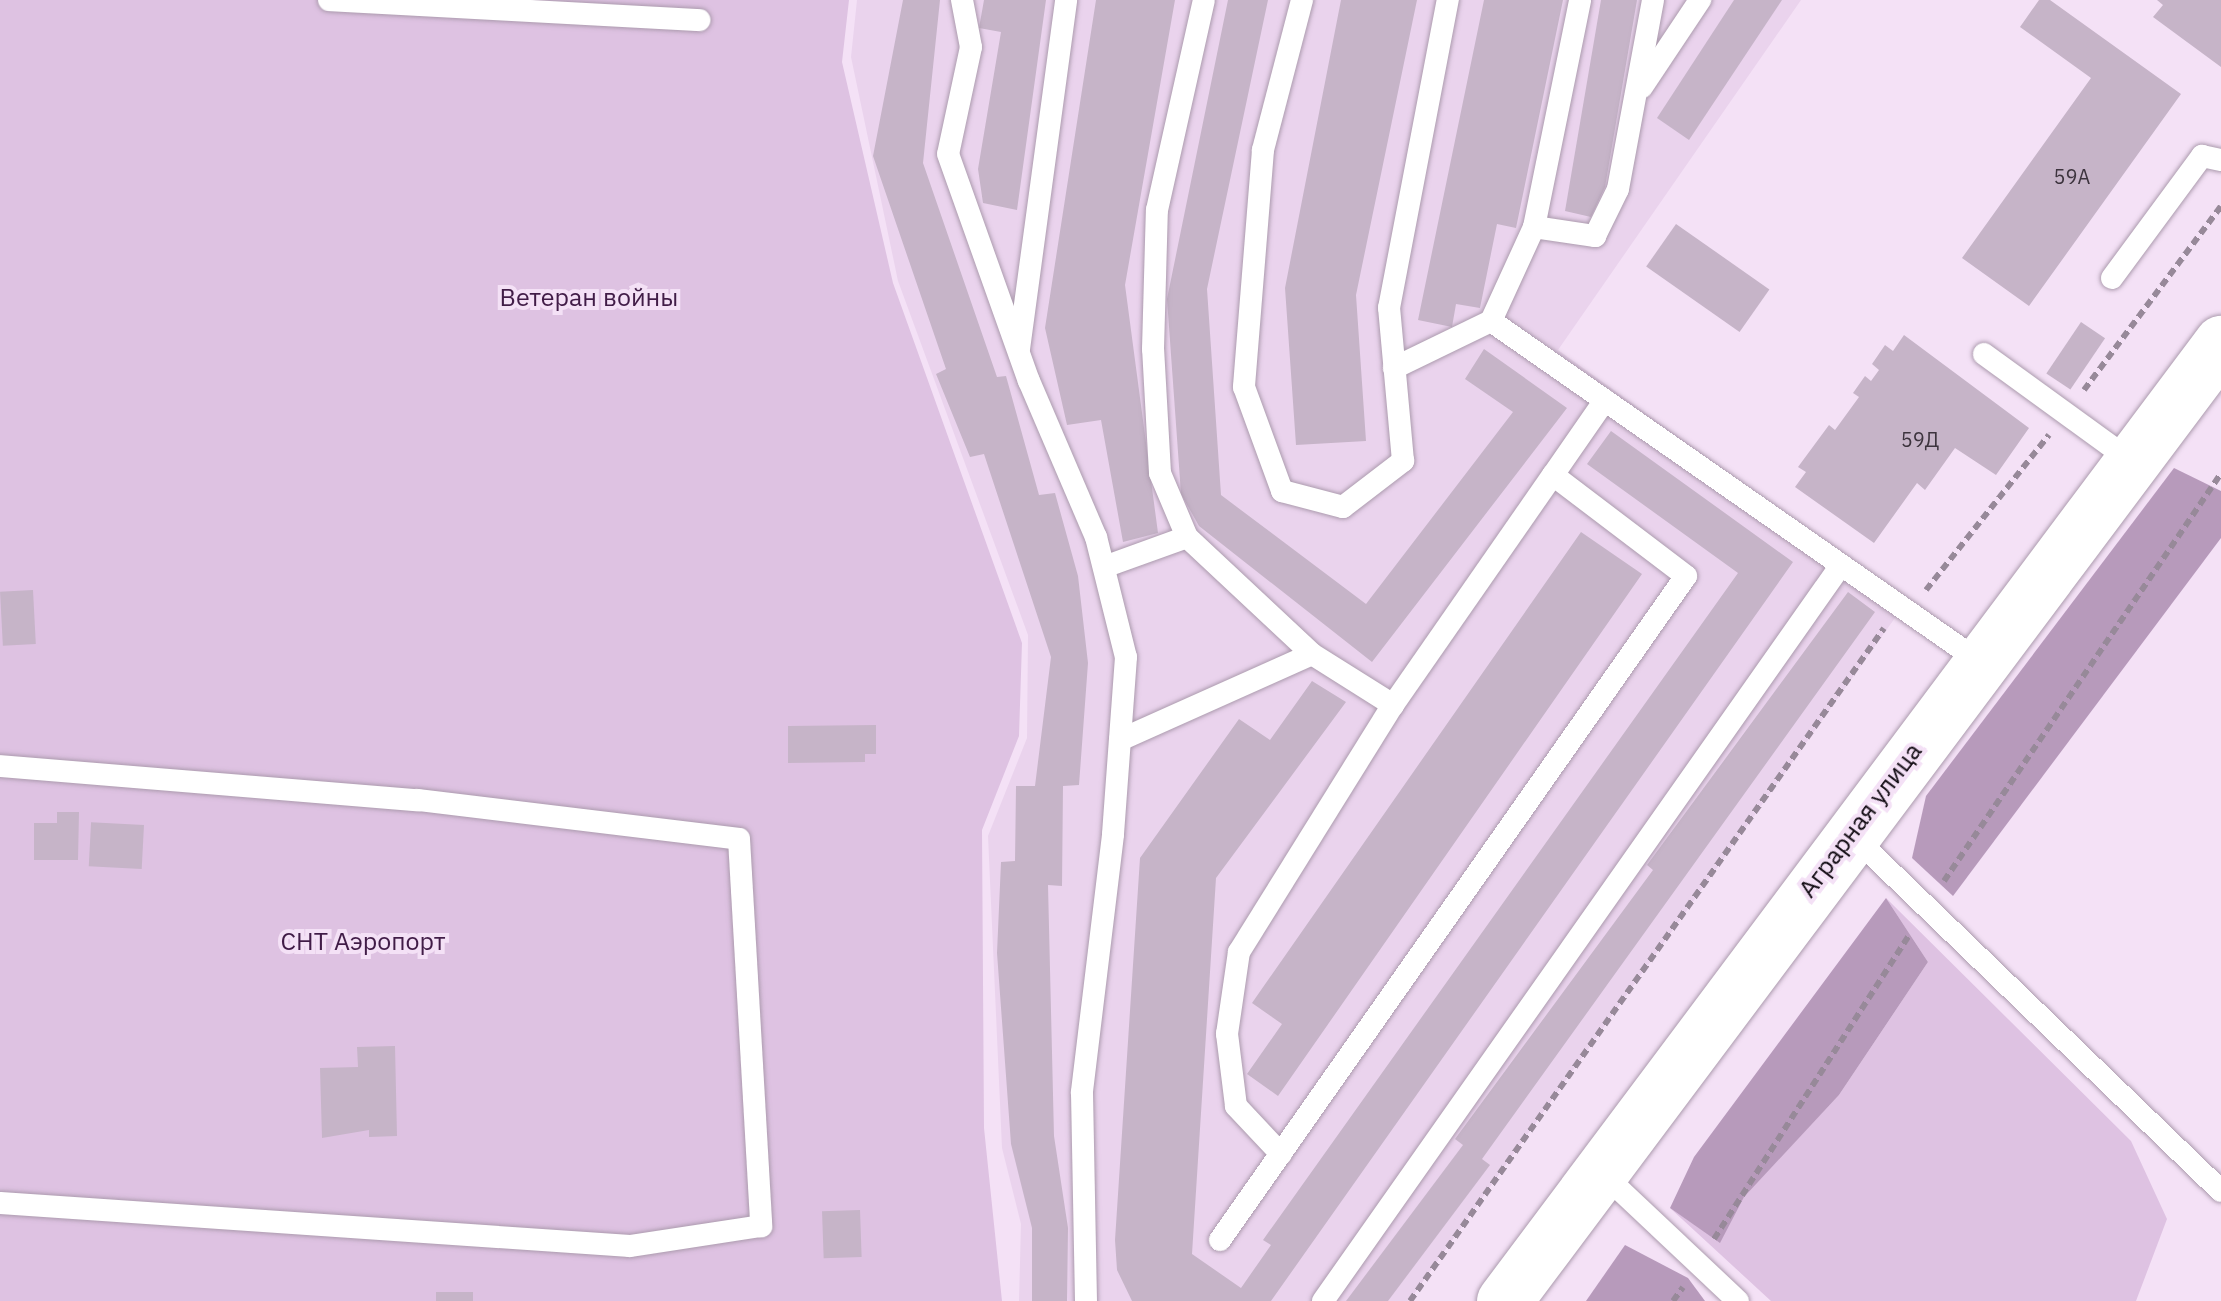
<!DOCTYPE html>
<html>
<head>
<meta charset="utf-8">
<style>
	body { margin:0 }
	#map { position:relative; width:2221px; height:1301px; overflow:hidden; background:#f4e1f6; font-family:"IBM Plex Sans",sans-serif }
	div>[style] { position:absolute }
	[style*='--x'] { left:calc(var(--x)*1px); top:calc(var(--y)*1px); width:calc(var(--w)*1px); rotate:calc(var(--a)*1deg) }
	.built>* { inset:0; background:#ead3ed }
	.green>* { inset:0; background:#dec2e2 }
	.forest>* { inset:0; background:#b79abb }
	.building>* { inset:0; background:#c6b4c8; transform-origin:0 0 }
	.path>* { height:6px; margin-top:-3px; transform-origin:0; background:repeating-linear-gradient(90deg,#978999 0 8px,transparent 0 13px) }
	.roads { filter:drop-shadow(0 0 2px #ac9bae) drop-shadow(0 0 2px #ac9bae) }
	.service>* { height:22px; margin:-11px; padding:0 11px; transform-origin:11px; border-radius:11px; background:#fff }
	.tertiary>* { height:55px; margin:-27.5px; padding:0 27.5px; transform-origin:27.5px; border-radius:27.5px; background:#fff }
	span { translate:-50% -50%; white-space:nowrap; text-align:center; line-height:1.15; -webkit-text-stroke:8px #f4e1f6; paint-order:stroke }
	.number-label { font-size:20px; color:#3d343e }
	.number-label span { -webkit-text-stroke-width:0 }
	.park-label { font-size:25px; color:#411c47 }
	.street-label { font-size:25px; color:#0f0910 }
</style>
</head>
<body>
<div id="map">
	<div class="built">
		<i style="clip-path:polygon(857px 0,1801px 0,1558px 350px,1907px 601px,1409px 1301px,1019px 1301px,1021px 1224px,1002px 1148px,988px 836px,1027px 738px,1028px 635px,898px 281px,851px 57px)"></i>
	</div>
	<div class="green">
		<i style="clip-path:polygon(0 0,849px 0,842px 62px,893px 283px,1022px 643px,1019px 736px,982px 830px,984px 1128px,1002px 1301px,0 1301px)"></i>
		<i style="clip-path:polygon(1886px 898px,2131px 1141px,2167px 1219px,2136px 1301px,1771px 1301px,1670px 1208px,1720px 1242px,1743px 1197px,1839px 1095px,1928px 962px)"></i>
	</div>
	<div class="forest">
		<i style="clip-path:polygon(2174px 468px,2221px 491px,2221px 538px,1953px 896px,1912px 858px,1926px 796px)"></i>
		<i style="clip-path:polygon(1886px 898px,1928px 962px,1839px 1095px,1744px 1197px,1720px 1243px,1670px 1208px,1694px 1157px)"></i>
		<i style="clip-path:polygon(1625px 1245px,1688px 1278px,1705px 1301px,1586px 1301px)"></i>
	</div>
	<div class="building">
		<i style="clip-path:polygon(903px 0,940px 0,923px 163px,997px 377px,1006px 376px,1039px 495px,1055px 493px,1078px 576px,1088px 663px,1079px 785px,1063px 786px,1062px 886px,1048px 885px,1054px 1136px,1068px 1228px,1067px 1301px,1032px 1301px,1032px 1228px,1011px 1144px,997px 953px,1001px 862px,1015px 861px,1016px 786px,1035px 786px,1051px 657px,984px 454px,970px 457px,936px 374px,946px 369px,873px 156px)"></i>
		<i style="clip-path:polygon(984px 0,1046px 0,1017px 210px,983px 203px,978px 169px,1001px 32px,979px 28px)"></i>
		<i style="clip-path:polygon(1096px 0,1175px 0,1125px 285px,1158px 533px,1123px 542px,1101px 420px,1067px 425px,1045px 328px)"></i>
		<i style="clip-path:polygon(1228px 0,1268px 0,1207px 289px,1221px 495px,1366px 604px,1513px 412px,1465px 379px,1484px 349px,1567px 408px,1372px 662px,1199px 526px,1181px 494px,1167px 299px)"></i>
		<i style="clip-path:polygon(1341px 0,1417px 0,1356px 295px,1366px 441px,1296px 445px,1285px 288px)"></i>
		<i style="clip-path:polygon(1484px 0,1563px 0,1516px 228px,1497px 224px,1480px 308px,1456px 304px,1452px 327px,1418px 320px)"></i>
		<i style="clip-path:polygon(1601px 0,1637px 0,1605px 187px,1591px 217px,1565px 211px)"></i>
		<i style="clip-path:polygon(1734px 0,1782px 0,1689px 140px,1657px 118px)"></i>
		<i style="clip-path:polygon(2039px 0,2050px 0,2181px 94px,2029px 306px,1962px 258px,2091px 78px,2020px 27px)"></i>
		<i style="clip-path:polygon(2157px 0,2221px 0,2221px 67px,2153px 17px,2163px 5px)"></i>
		<i style="left:1676px;top:224px;width:114px;height:52px;rotate:35deg"></i>
		<i style="left:2081px;top:322px;width:29px;height:62px;rotate:34deg"></i>
		<i style="clip-path:polygon(1904px 335px,2029px 428px,1996px 475px,1955px 448px,1925px 490px,1917px 483px,1874px 543px,1795px 487px,1806px 472px,1798px 467px,1829px 425px,1835px 430px,1859px 397px,1853px 393px,1865px 376px,1871px 381px,1879px 370px,1872px 364px,1885px 345px,1893px 351px)"></i>
		<i style="clip-path:polygon(1611px 431px,1793px 562px,1271px 1301px,1132px 1301px,1117px 1270px,1115px 1240px,1140px 858px,1239px 719px,1270px 740px,1312px 681px,1346px 702px,1216px 878px,1192px 1254px,1241px 1288px,1271px 1245px,1263px 1240px,1738px 573px,1587px 464px)"></i>
		<i style="clip-path:polygon(1581px 532px,1642px 574px,1278px 1096px,1247px 1074px,1282px 1024px,1252px 1003px)"></i>
		<i style="left:33px;top:590px;width:54px;height:33px;rotate:87deg"></i>
		<i style="clip-path:polygon(1848px 592px,1875px 612px,1482px 1159px,1490px 1165px,1388px 1301px,1346px 1301px,1463px 1145px,1455px 1139px,1653px 870px,1647px 865px)"></i>
		<i style="clip-path:polygon(876px 725px,876px 754px,865px 754px,865px 762px,788px 763px,788px 726px)"></i>
		<i style="clip-path:polygon(57px 812px,79px 812px,78px 860px,34px 860px,34px 823px,57px 823px)"></i>
		<i style="left:144px;top:825px;width:44px;height:53px;rotate:93deg"></i>
		<i style="clip-path:polygon(395px 1046px,397px 1136px,369px 1137px,369px 1130px,322px 1138px,320px 1068px,358px 1067px,357px 1047px)"></i>
		<i style="left:860px;top:1210px;width:47px;height:38px;rotate:88deg"></i>
		<i style="left:436px;top:1292px;width:37px;height:9px"></i>
	</div>
	<div class="path">
		<i style="--x:2084;--y:390;--w:229;--a:-53.3"></i>
		<i style="--x:1926;--y:590;--w:198;--a:-51.6"></i>
		<i style="--x:1944;--y:881;--w:493;--a:-55.8"></i>
		<i style="--x:1714;--y:1239;--w:363;--a:-57.3"></i>
		<i style="--x:1410;--y:1301;--w:823;--a:-54.84"></i>
		<i style="--x:1673;--y:1301;--w:17;--a:-54"></i>
	</div>
	<div class="roads">
		<div class="service">
			<i style="--x:329;--y:0;--w:371;--a:3.1"></i>
			<i style="--x:962;--y:0;--w:48;--a:79.2"></i>
			<i style="--x:971;--y:47;--w:109;--a:102.1"></i>
			<i style="--x:948;--y:154;--w:241;--a:70.4"></i>
			<i style="--x:1029;--y:381;--w:170;--a:66.8"></i>
			<i style="--x:1096;--y:537;--w:124;--a:76"></i>
			<i style="--x:1126;--y:657;--w:178;--a:94.2"></i>
			<i style="--x:1113;--y:835;--w:260;--a:96.9"></i>
			<i style="--x:1082;--y:1093;--w:208;--a:88.9"></i>
			<i style="--x:1302;--y:0;--w:155;--a:104.6"></i>
			<i style="--x:1263;--y:150;--w:238;--a:94.6"></i>
			<i style="--x:1244;--y:387;--w:111;--a:69.9"></i>
			<i style="--x:1282;--y:491;--w:63;--a:14.7"></i>
			<i style="--x:1343;--y:507;--w:76;--a:-37.5"></i>
			<i style="--x:1403;--y:461;--w:154;--a:-95.2"></i>
			<i style="--x:1389;--y:308;--w:314;--a:-79.2"></i>
			<i style="--x:1642;--y:87;--w:105;--a:-56.3"></i>
			<i style="--x:1534;--y:227;--w:62;--a:8.4"></i>
			<i style="--x:1595;--y:236;--w:52;--a:-63.9"></i>
			<i style="--x:1618;--y:189;--w:192;--a:-79.5"></i>
			<i style="--x:2112;--y:278;--w:152;--a:-53.6"></i>
			<i style="--x:2202;--y:156;--w:19;--a:12"></i>
			<i style="--x:1491;--y:321;--w:103;--a:-65.4"></i>
			<i style="--x:1534;--y:227;--w:232;--a:-78.5"></i>
			<i style="--x:1019;--y:349;--w:352;--a:-82.3"></i>
			<i style="--x:1984;--y:354;--w:180;--a:36"></i>
			<i style="--x:1394;--y:368;--w:108;--a:-25.9"></i>
			<i style="--x:1491;--y:321;--w:595;--a:34.87"></i>
			<i style="--x:1187;--y:537;--w:69;--a:-112.9"></i>
			<i style="--x:1160;--y:473;--w:124;--a:-93.2"></i>
			<i style="--x:1153;--y:349;--w:139;--a:-88.4"></i>
			<i style="--x:1157;--y:210;--w:215;--a:-77.4"></i>
			<i style="--x:1104;--y:567;--w:88;--a:-19.9"></i>
			<i style="--x:1187;--y:537;--w:171;--a:43.1"></i>
			<i style="--x:1120;--y:740;--w:210;--a:-24.1"></i>
			<i style="--x:1312;--y:654;--w:96;--a:32.2"></i>
			<i style="--x:0;--y:766;--w:419;--a:4.7"></i>
			<i style="--x:418;--y:800;--w:323;--a:6.9"></i>
			<i style="--x:739;--y:839;--w:388;--a:86.7"></i>
			<i style="--x:761;--y:1226;--w:133;--a:171.3"></i>
			<i style="--x:630;--y:1246;--w:631;--a:-176.1"></i>
			<i style="--x:1853;--y:836;--w:511;--a:43.97"></i>
			<i style="--x:1281;--y:1154;--w:66;--a:-133.2"></i>
			<i style="--x:1236;--y:1106;--w:73;--a:-97.1"></i>
			<i style="--x:1227;--y:1034;--w:83;--a:-81.7"></i>
			<i style="--x:1239;--y:952;--w:291;--a:-58.1"></i>
			<i style="--x:1393;--y:705;--w:280;--a:-55.2"></i>
			<i style="--x:1601;--y:1172;--w:188;--a:43.3"></i>
			<i style="--x:1220;--y:1240;--w:811;--a:-54.94"></i>
			<i style="--x:1686;--y:576;--w:167;--a:-142.8"></i>
			<i style="--x:1553;--y:475;--w:91;--a:-55.3"></i>
			<i style="--x:1323;--y:1301;--w:900;--a:-54.86"></i>
		</div>
		<div class="tertiary">
			<i style="--x:1504;--y:1301;--w:1197;--a:-53.19"></i>
		</div>
	</div>
	<div class="number-label">
		<span style="left:2072px;top:176px">59А</span>
		<span style="left:1920px;top:439px">59Д</span>
	</div>
	<div class="park-label">
		<span style="left:589px;top:297px">Ветеран войны</span>
		<span style="left:363px;top:941px">СНТ Аэропорт</span>
	</div>
	<div class="street-label">
		<span style="left:1860px;top:820px;rotate:-53deg">Аграрная улица</span>
	</div>
</div>
</body>
</html>
